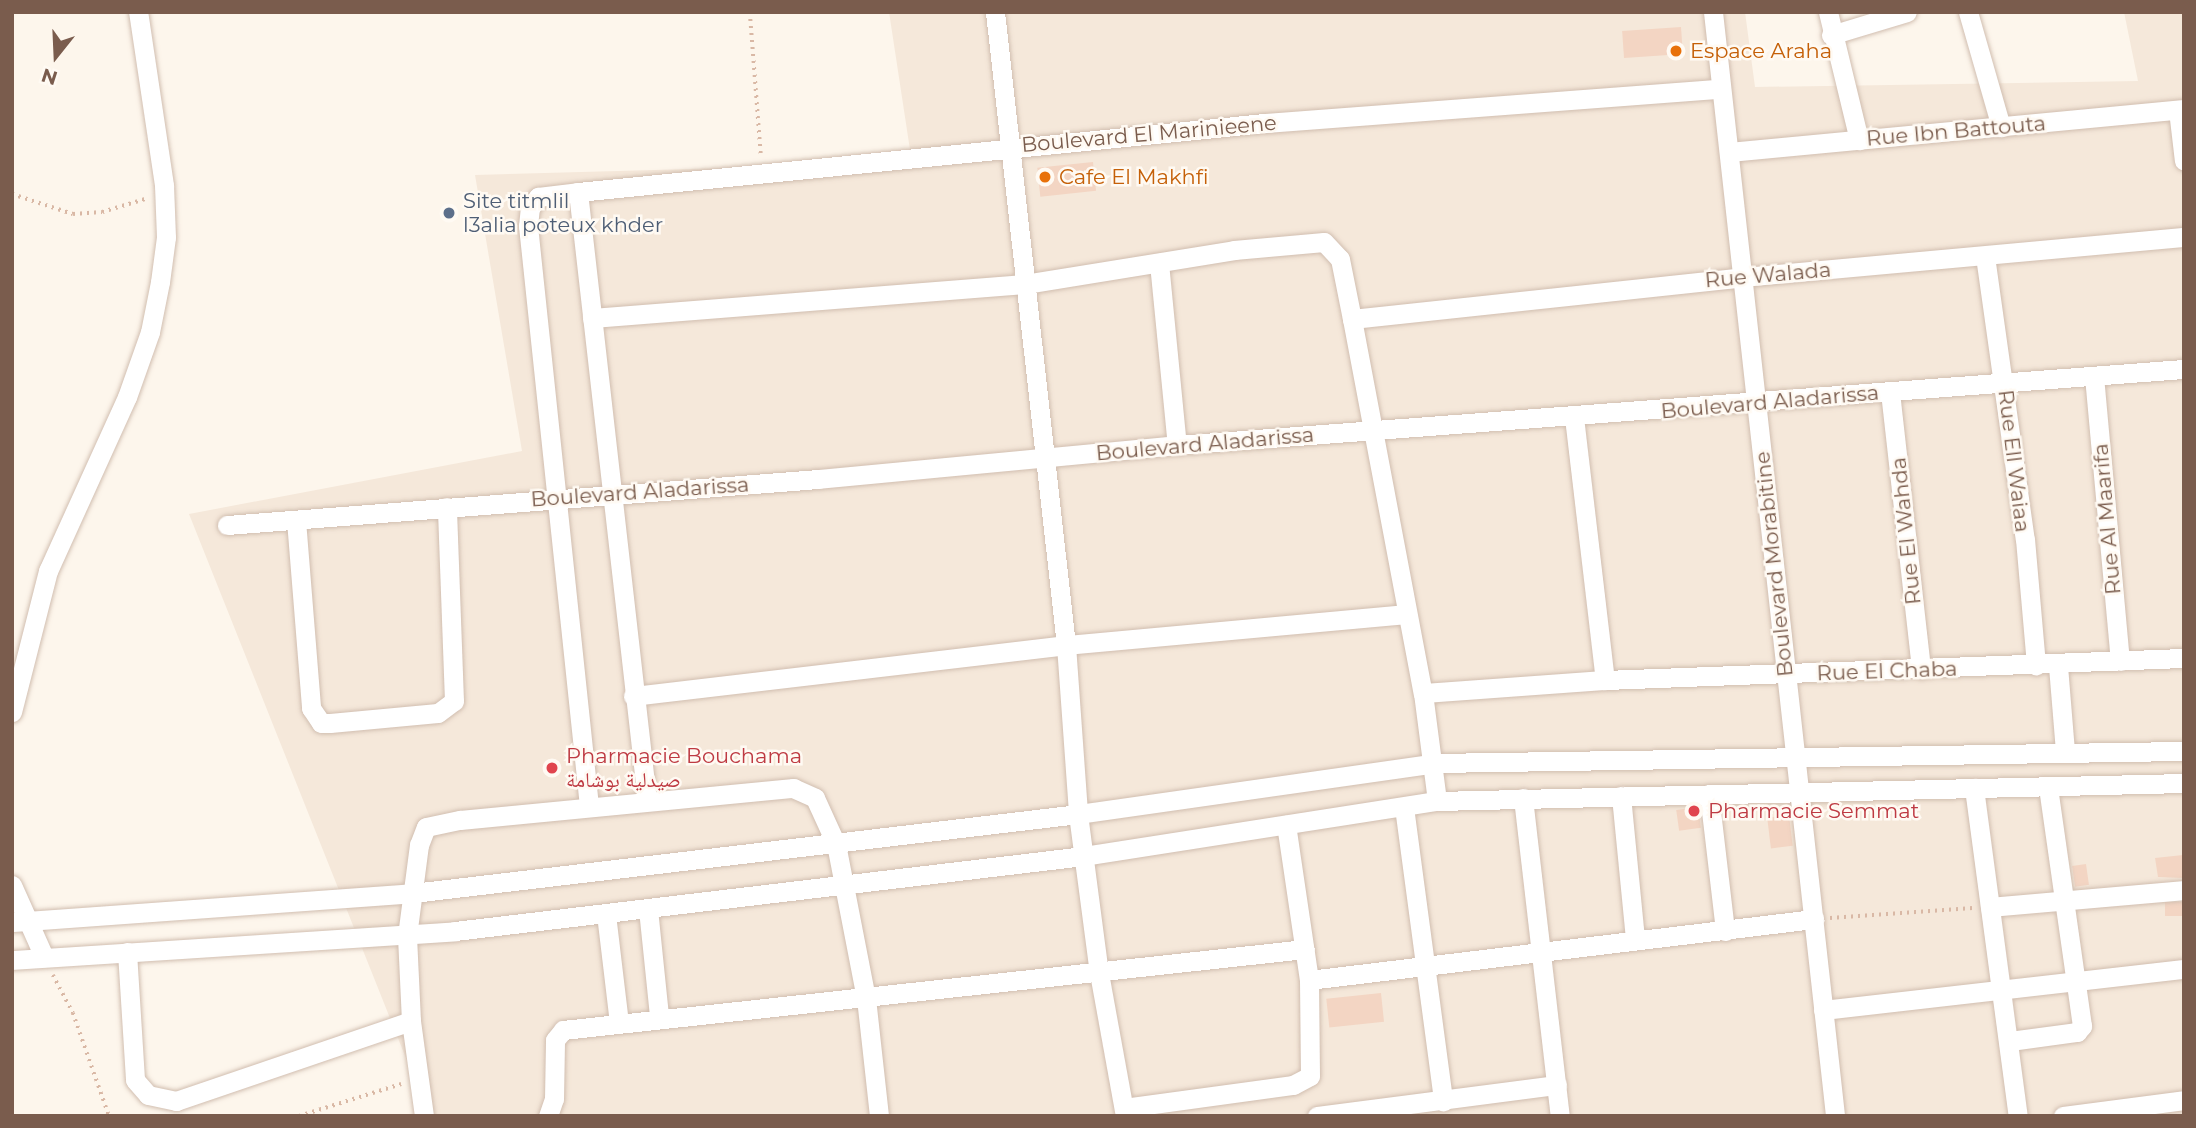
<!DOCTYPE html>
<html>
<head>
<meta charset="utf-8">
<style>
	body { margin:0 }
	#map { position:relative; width:2196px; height:1128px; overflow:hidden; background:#fdf6ec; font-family:Montserrat,"Noto Naskh Arabic",sans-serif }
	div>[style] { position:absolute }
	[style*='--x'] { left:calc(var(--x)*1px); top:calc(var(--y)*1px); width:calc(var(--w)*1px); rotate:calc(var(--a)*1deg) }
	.residential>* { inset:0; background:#f5e8da }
	.building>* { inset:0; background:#f3d5c3; transform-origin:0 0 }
	.path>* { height:3.5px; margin-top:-1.75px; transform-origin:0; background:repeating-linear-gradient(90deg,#d9b8a5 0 2px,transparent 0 7px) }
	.roads { filter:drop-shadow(0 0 2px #d1beb0) drop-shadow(0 0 2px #d1beb0) }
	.minor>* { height:19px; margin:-9.5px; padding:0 9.5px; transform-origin:9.5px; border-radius:9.5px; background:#fff }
	.dots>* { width:19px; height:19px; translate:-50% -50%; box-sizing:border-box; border:4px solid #fffaf3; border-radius:50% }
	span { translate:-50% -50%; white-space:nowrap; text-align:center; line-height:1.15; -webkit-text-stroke:5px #fffaf3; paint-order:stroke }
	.food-label { font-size:21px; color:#c56008 }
	.left { translate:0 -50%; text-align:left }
	.street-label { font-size:21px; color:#7a5c4d }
	.service-label { font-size:21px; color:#4e5e75 }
	.health-label { font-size:21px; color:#be3a42 }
	.frame { position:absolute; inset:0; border:14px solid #7a5c4d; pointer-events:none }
	.north { position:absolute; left:21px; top:21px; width:70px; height:70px; -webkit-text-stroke:5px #fffaf3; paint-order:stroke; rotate:198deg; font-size:19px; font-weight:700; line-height:28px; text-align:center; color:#7a5c4d }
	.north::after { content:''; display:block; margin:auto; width:24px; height:32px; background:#7a5c4d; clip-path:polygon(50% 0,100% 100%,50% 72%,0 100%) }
</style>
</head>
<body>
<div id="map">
	<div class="residential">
		<i style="clip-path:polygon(889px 12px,1745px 12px,1755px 87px,2138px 81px,2124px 12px,2184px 12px,2184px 1116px,429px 1116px,189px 514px,522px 451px,475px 175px,912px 163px)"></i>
	</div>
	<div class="building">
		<i style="left:1681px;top:27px;width:27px;height:59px;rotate:86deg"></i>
		<i style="left:1093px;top:162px;width:29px;height:56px;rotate:84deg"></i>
		<i style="left:1698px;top:807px;width:21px;height:22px;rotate:82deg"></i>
		<i style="left:1789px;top:815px;width:31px;height:22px;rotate:83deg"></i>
		<i style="clip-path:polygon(2183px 855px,2184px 878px,2158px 877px,2155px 858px)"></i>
		<i style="left:2086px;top:864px;width:21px;height:14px;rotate:82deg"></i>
		<i style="left:2184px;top:902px;width:14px;height:19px;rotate:90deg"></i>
		<i style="left:1381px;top:993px;width:29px;height:55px;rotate:84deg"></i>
	</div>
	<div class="path">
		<i style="--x:750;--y:12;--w:143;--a:85.6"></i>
		<i style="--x:12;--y:194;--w:64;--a:18.2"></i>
		<i style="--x:73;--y:214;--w:29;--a:-4"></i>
		<i style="--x:102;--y:212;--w:45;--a:-16.8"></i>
		<i style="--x:1830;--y:918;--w:143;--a:-4"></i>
		<i style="--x:53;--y:975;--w:43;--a:62.2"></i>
		<i style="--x:73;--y:1013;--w:109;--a:70.7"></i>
		<i style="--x:299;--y:1116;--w:107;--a:-17.4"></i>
	</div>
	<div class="roads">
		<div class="minor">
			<i style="--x:995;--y:12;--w:637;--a:83.6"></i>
			<i style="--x:1066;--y:645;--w:169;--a:85.9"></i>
			<i style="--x:1078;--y:814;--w:160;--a:82.5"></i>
			<i style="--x:1099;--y:973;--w:145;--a:79.7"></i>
			<i style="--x:1713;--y:12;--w:1111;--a:83.69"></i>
			<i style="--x:1828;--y:12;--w:132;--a:76.4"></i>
			<i style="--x:1968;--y:12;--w:120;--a:74"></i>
			<i style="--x:1831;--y:35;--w:79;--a:-16.8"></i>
			<i style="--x:2178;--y:110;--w:51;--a:83.3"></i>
			<i style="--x:1729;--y:152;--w:457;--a:-5.4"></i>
			<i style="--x:578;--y:192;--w:690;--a:-5.74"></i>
			<i style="--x:1265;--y:123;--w:456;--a:-4.3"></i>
			<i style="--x:1985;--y:256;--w:286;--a:82"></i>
			<i style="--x:2025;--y:539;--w:127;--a:85"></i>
			<i style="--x:1159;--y:263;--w:183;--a:84.4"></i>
			<i style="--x:592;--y:318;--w:434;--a:-4.5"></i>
			<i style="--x:1025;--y:284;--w:212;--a:-9.2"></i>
			<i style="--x:1234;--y:250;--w:90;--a:-5.1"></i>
			<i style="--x:1324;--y:242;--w:23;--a:47"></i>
			<i style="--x:1340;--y:259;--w:61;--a:78.7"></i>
			<i style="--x:1352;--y:319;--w:381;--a:79.3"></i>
			<i style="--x:1423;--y:693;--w:109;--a:82.6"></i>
			<i style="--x:1352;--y:319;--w:393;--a:-6.1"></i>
			<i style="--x:1743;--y:277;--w:443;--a:-5.2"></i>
			<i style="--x:2094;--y:376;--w:286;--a:84.8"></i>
			<i style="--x:1890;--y:392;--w:279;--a:83.6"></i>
			<i style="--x:1574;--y:417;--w:265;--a:83.3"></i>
			<i style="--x:296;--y:520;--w:189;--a:85.4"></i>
			<i style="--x:311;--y:708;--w:18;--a:56"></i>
			<i style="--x:321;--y:723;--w:9;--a:0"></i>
			<i style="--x:330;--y:723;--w:108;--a:-5.3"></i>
			<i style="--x:438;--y:713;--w:20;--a:-37"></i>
			<i style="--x:454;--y:701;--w:194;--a:-92.1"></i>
			<i style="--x:227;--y:525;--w:593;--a:-4.45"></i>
			<i style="--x:818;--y:479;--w:361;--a:-5.4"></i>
			<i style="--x:1177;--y:445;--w:1010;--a:-4.32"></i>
			<i style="--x:2058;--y:666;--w:86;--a:85.3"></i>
			<i style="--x:1423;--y:693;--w:182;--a:-4.1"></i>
			<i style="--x:1605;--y:680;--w:579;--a:-2.18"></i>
			<i style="--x:633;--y:696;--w:436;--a:-6.7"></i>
			<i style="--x:1066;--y:645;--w:341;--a:-5.2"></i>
			<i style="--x:12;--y:712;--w:146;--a:-75.7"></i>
			<i style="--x:48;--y:571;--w:191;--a:-65.6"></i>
			<i style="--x:127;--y:397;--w:69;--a:-70.5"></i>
			<i style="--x:150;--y:332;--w:51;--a:-78.7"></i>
			<i style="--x:160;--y:282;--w:45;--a:-82.4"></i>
			<i style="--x:166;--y:237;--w:52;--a:-92.2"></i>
			<i style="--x:164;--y:185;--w:175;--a:-98.5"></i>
			<i style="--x:1974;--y:788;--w:331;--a:82.4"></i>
			<i style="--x:1709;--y:794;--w:138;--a:83.3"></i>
			<i style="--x:1621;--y:796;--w:144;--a:84.4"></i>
			<i style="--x:1523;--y:798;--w:320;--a:83.4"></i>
			<i style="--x:589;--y:806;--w:583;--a:-96"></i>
			<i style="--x:528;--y:226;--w:18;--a:-84"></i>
			<i style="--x:530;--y:208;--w:14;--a:-54"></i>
			<i style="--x:538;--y:197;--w:40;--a:-7.1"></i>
			<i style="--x:578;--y:192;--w:612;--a:83.53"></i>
			<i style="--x:1404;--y:807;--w:297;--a:82.4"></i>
			<i style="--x:12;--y:885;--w:79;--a:66"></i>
			<i style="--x:1990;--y:907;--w:195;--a:-5"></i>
			<i style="--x:648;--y:909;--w:108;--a:84.1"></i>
			<i style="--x:606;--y:914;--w:110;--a:83.2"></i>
			<i style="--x:12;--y:922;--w:402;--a:-4.1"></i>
			<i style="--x:413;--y:893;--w:670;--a:-6.77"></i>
			<i style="--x:1078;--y:814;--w:361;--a:-8.1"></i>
			<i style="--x:1435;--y:763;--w:749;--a:-0.92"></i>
			<i style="--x:127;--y:952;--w:128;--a:86.4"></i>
			<i style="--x:135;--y:1080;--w:20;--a:49"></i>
			<i style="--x:148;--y:1095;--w:29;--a:12"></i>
			<i style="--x:176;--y:1101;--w:248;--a:-18.8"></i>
			<i style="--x:12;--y:960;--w:444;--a:-3.7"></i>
			<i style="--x:455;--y:931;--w:633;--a:-6.8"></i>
			<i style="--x:1084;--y:856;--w:357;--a:-8.9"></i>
			<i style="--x:1437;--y:801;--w:747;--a:-1.38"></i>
			<i style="--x:1309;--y:980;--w:509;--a:-6.89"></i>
			<i style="--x:1823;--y:1010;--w:363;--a:-6.5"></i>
			<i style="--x:2010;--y:1041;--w:68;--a:-7.7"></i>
			<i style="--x:2077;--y:1032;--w:8;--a:-50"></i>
			<i style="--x:2082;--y:1026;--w:241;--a:-98.1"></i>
			<i style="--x:1124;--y:1108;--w:171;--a:-7.8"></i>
			<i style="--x:1293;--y:1085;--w:19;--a:-28"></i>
			<i style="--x:1310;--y:1076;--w:96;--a:-90.6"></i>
			<i style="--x:1309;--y:980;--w:157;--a:-98.4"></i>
			<i style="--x:424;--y:1116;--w:96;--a:-97.8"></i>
			<i style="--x:411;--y:1021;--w:85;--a:-92.7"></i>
			<i style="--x:407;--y:936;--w:92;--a:-82.5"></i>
			<i style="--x:419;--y:845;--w:19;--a:-69"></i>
			<i style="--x:426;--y:827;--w:35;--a:-12"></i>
			<i style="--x:460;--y:820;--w:335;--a:-5.5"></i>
			<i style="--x:793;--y:788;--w:24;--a:24"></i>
			<i style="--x:815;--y:798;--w:51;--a:65.5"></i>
			<i style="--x:836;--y:844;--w:157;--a:79"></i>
			<i style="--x:866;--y:998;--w:119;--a:83.7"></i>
			<i style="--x:548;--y:1116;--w:18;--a:-71"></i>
			<i style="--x:554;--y:1099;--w:59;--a:-89"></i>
			<i style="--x:555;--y:1040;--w:13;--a:-51"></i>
			<i style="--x:563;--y:1030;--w:746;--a:-6.23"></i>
			<i style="--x:1317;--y:1116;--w:242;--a:-7.4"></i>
			<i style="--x:2063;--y:1116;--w:122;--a:-7.5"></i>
		</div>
	</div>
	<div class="dots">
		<i style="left:1676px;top:51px;background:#e8710a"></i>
		<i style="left:1045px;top:177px;background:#e8710a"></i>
		<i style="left:449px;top:213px;background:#5c6f8a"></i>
		<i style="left:552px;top:768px;background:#e0444e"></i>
		<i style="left:1694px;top:811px;background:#e0444e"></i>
	</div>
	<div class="food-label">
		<span class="left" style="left:1690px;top:51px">Espace Araha</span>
		<span class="left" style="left:1059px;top:177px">Cafe El Makhfi</span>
	</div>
	<div class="street-label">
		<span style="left:1956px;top:131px;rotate:-5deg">Rue Ibn Battouta</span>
		<span style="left:1149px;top:134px;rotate:-5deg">Boulevard El Marinieene</span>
		<span style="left:1768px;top:275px;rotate:-5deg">Rue Walada</span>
		<span style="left:1770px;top:402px;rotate:-5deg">Boulevard Aladarissa</span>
		<span style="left:1205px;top:444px;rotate:-5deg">Boulevard Aladarissa</span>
		<span style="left:2014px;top:461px;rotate:83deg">Rue Ell Waiaa</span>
		<span style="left:640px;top:492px;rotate:-4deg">Boulevard Aladarissa</span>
		<span style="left:2107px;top:519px;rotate:-95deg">Rue Al Maarifa</span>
		<span style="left:1906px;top:531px;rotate:-96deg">Rue El Wahda</span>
		<span style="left:1774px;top:564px;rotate:-96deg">Boulevard Morabitine</span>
		<span style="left:1887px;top:671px;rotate:-2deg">Rue El Chaba</span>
	</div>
	<div class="service-label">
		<span class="left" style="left:463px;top:213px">Site titmlil<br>l3alia poteux khder</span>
	</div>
	<div class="health-label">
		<span class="left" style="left:566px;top:768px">Pharmacie Bouchama<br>صيدلية بوشامة</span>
		<span class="left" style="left:1708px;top:811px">Pharmacie Semmat</span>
	</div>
	<div class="frame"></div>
	<div class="north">N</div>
</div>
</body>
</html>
